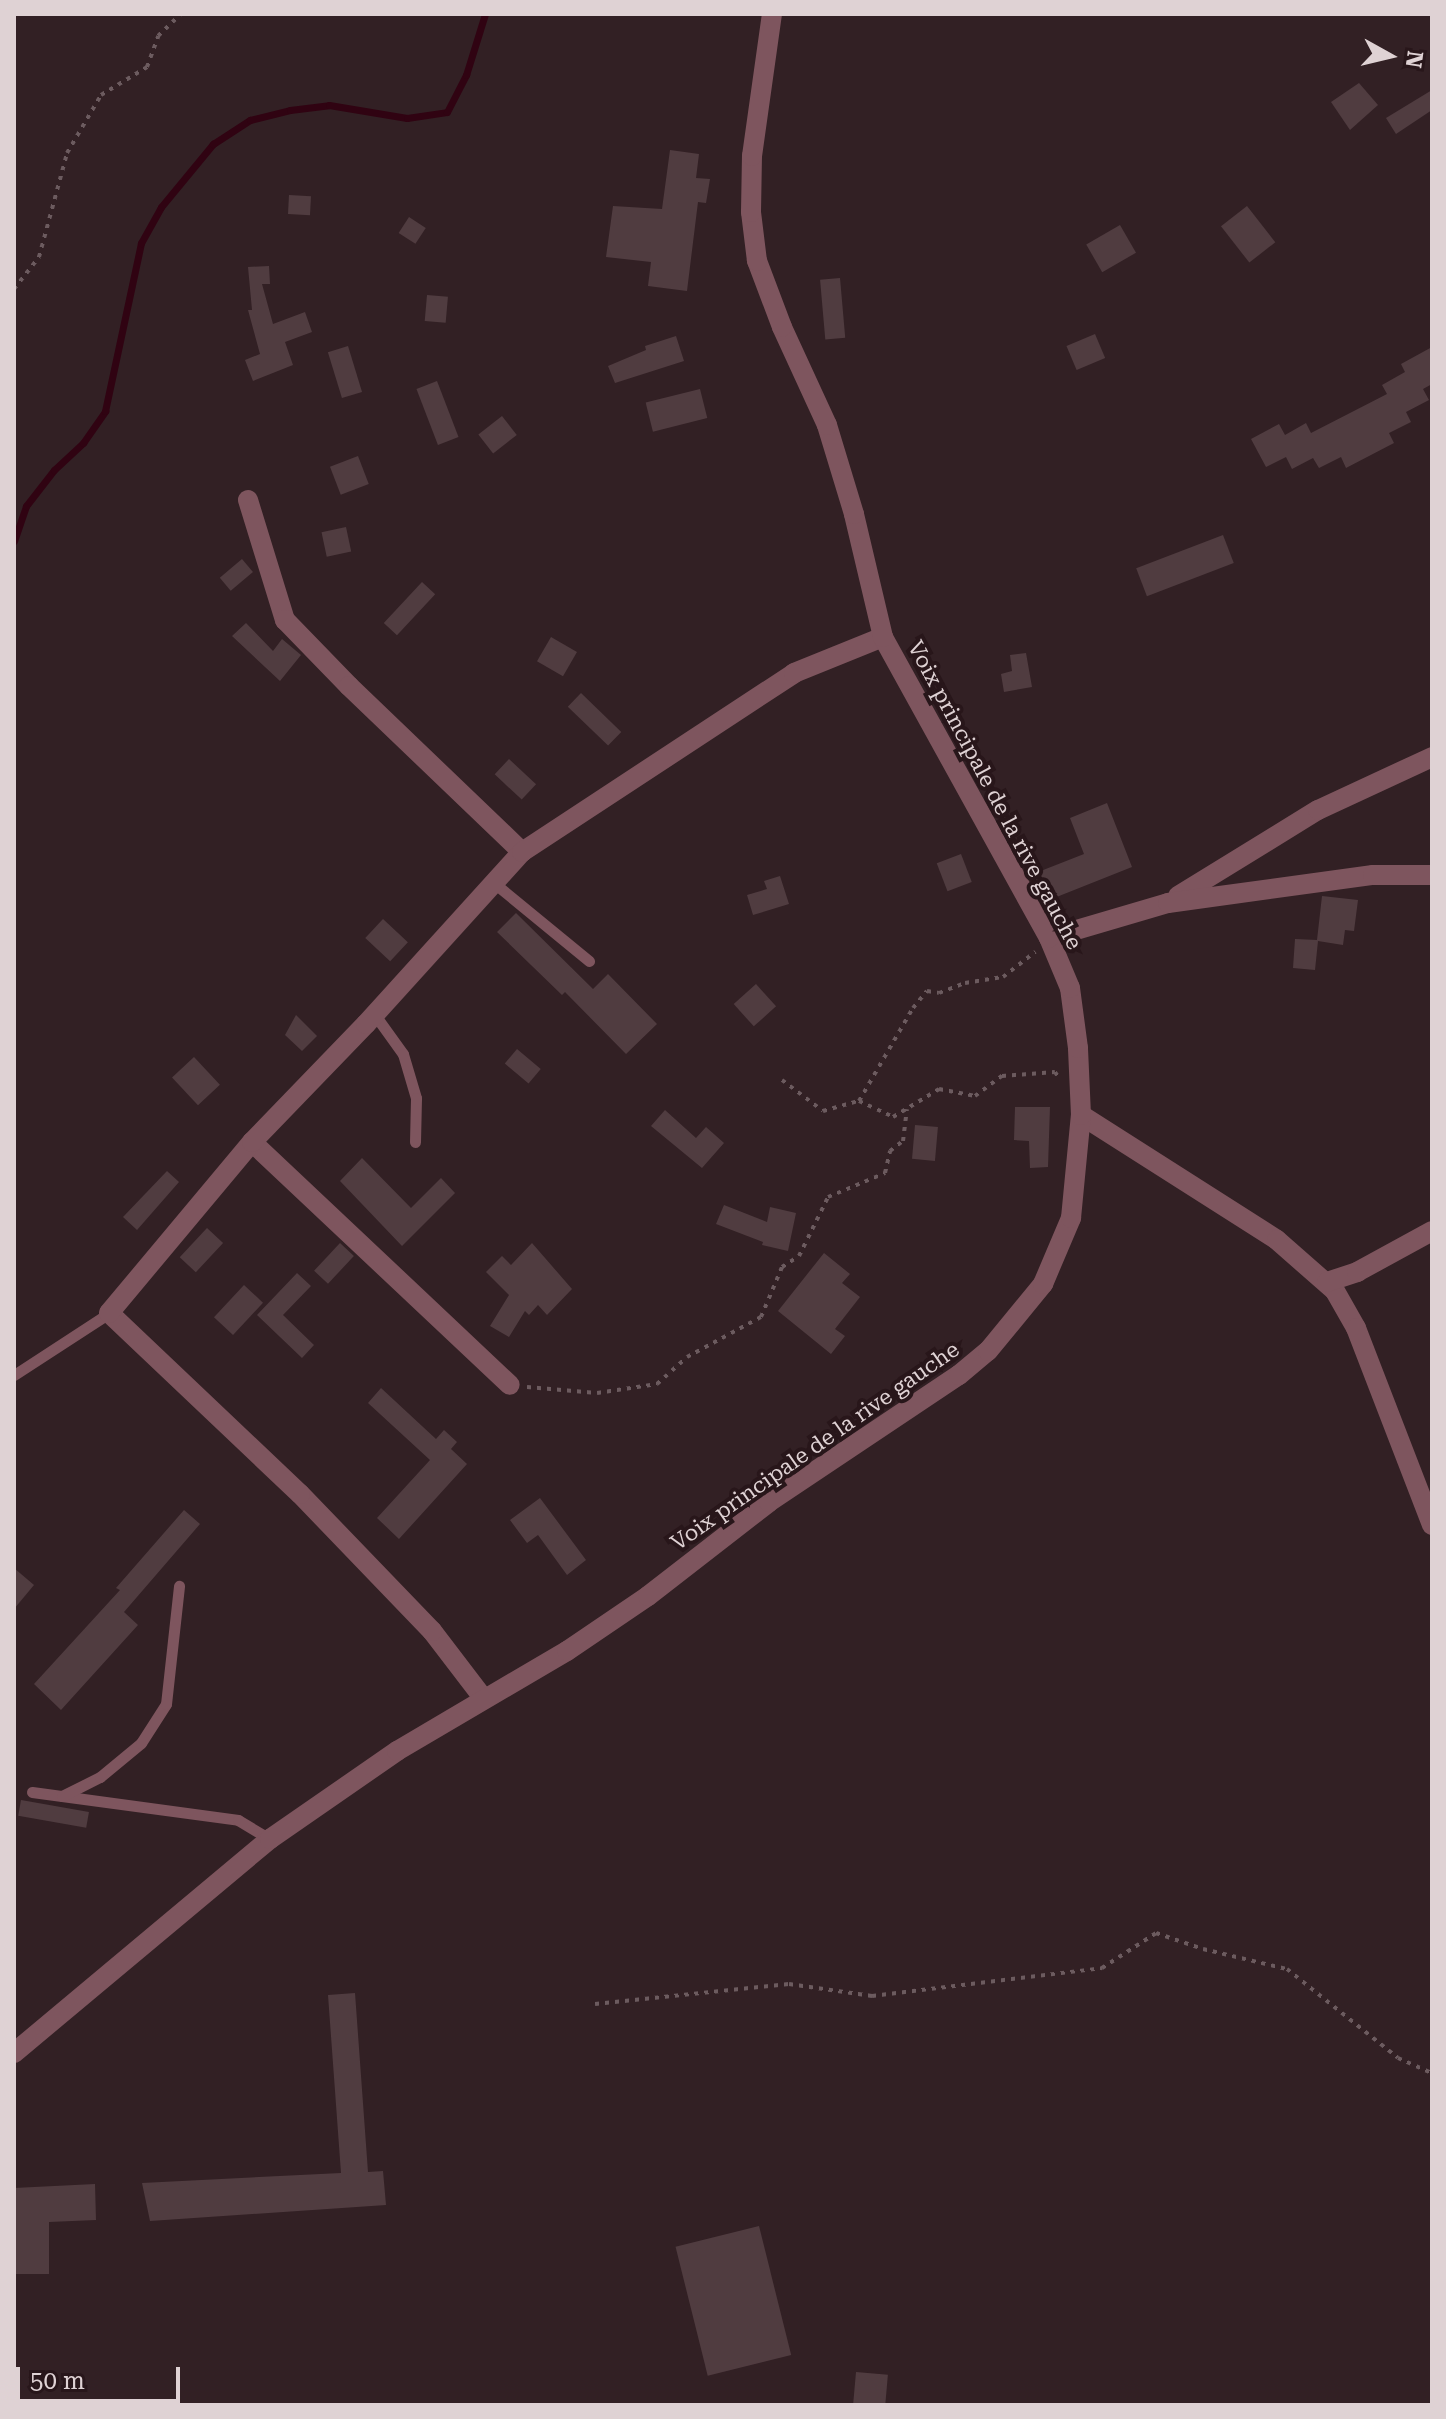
<!DOCTYPE html>
<html>
<head>
<meta charset="utf-8">
<style>
	body { margin:0 }
	#map { position:relative; width:1446px; height:2419px; overflow:hidden; background:#322024; font-family:"Roboto Serif",serif }
	div>[style] { position:absolute }
	[style*='--x'] { left:calc(var(--x)*1px); top:calc(var(--y)*1px); width:calc(var(--w)*1px); rotate:calc(var(--a)*1deg) }
	.stream>* { height:7px; margin:-3.5px; padding:0 3.5px; transform-origin:3.5px; border-radius:3.5px; background:#300312 }
	.building>* { inset:0; background:#503c40; transform-origin:0 0 }
	.path>* { height:4px; margin-top:-2px; transform-origin:0; background:repeating-linear-gradient(90deg,#6c5b5f 0 4px,transparent 0 10px) }
	.service>* { height:11px; margin:-5.5px; padding:0 5.5px; transform-origin:5.5px; border-radius:5.5px; background:#7e555e }
	.minor>* { height:20px; margin:-10px; padding:0 10px; transform-origin:10px; border-radius:10px; background:#7e555e }
	.tertiary>* { height:20px; margin:-10px; padding:0 10px; transform-origin:10px; border-radius:10px; background:#7e555e }
	span { translate:-50% -50%; white-space:nowrap; text-align:center; line-height:1.15; -webkit-text-stroke:8px #28161a; paint-order:stroke }
	.street-label { font-size:22px; color:#dfd2d4 }
	.frame { position:absolute; inset:0; border:16px solid #dfd2d4; pointer-events:none }
	.north { position:absolute; left:1350px; top:16px; width:80px; height:80px; -webkit-text-stroke:6px #28161a; paint-order:stroke; rotate:98deg; font-size:22px; font-weight:700; line-height:32px; text-align:center; color:#dfd2d4 }
	.north::after { content:''; display:block; margin:auto; width:28px; height:36px; background:#dfd2d4; clip-path:polygon(50% 0,100% 100%,50% 72%,0 100%) }
	.scale { position:absolute; left:16px; top:2367px; width:164px; height:36px; box-sizing:border-box; border:4px solid #dfd2d4; border-top:0; padding-left:10px; font-size:24px; line-height:28px; white-space:nowrap; color:#dfd2d4; -webkit-text-stroke:6px #28161a; paint-order:stroke }
</style>
</head>
<body>
<div id="map">
	<div class="stream">
		<i style="--x:14;--y:541;--w:37;--a:-71"></i>
		<i style="--x:26;--y:506;--w:46;--a:-52.1"></i>
		<i style="--x:54;--y:470;--w:40;--a:-43"></i>
		<i style="--x:83;--y:443;--w:39;--a:-55"></i>
		<i style="--x:105;--y:411;--w:172;--a:-77.9"></i>
		<i style="--x:141;--y:243;--w:41;--a:-60.9"></i>
		<i style="--x:161;--y:207;--w:82;--a:-50.5"></i>
		<i style="--x:213;--y:144;--w:44;--a:-33"></i>
		<i style="--x:250;--y:120;--w:41;--a:-14"></i>
		<i style="--x:290;--y:110;--w:39;--a:-7"></i>
		<i style="--x:329;--y:105;--w:79;--a:9.5"></i>
		<i style="--x:407;--y:118;--w:40;--a:-8.5"></i>
		<i style="--x:447;--y:112;--w:42;--a:-62.8"></i>
		<i style="--x:466;--y:75;--w:64;--a:-72.7"></i>
	</div>
	<div class="building">
		<i style="clip-path:polygon(1359px 83px,1378px 105px,1350px 130px,1331px 102px)"></i>
		<i style="clip-path:polygon(1432px 90px,1432px 110px,1396px 134px,1386px 118px)"></i>
		<i style="clip-path:polygon(670px 150px,699px 154px,696px 178px,710px 179px,706px 203px,698px 202px,687px 291px,648px 286px,651px 262px,606px 257px,613px 206px,662px 209px)"></i>
		<i style="left:289px;top:195px;width:22px;height:19px;rotate:3deg"></i>
		<i style="left:1247px;top:206px;width:46px;height:33px;rotate:52deg"></i>
		<i style="left:409px;top:217px;width:20px;height:19px;rotate:33deg"></i>
		<i style="left:1120px;top:225px;width:32px;height:39px;rotate:60deg"></i>
		<i style="clip-path:polygon(269px 266px,270px 284px,262px 284px,273px 324px,305px 312px,312px 332px,285px 342px,293px 365px,253px 381px,245px 360px,260px 354px,248px 310px,252px 310px,248px 267px)"></i>
		<i style="left:840px;top:278px;width:60px;height:20px;rotate:85deg"></i>
		<i style="left:427px;top:295px;width:21px;height:26px;rotate:5deg"></i>
		<i style="left:1095px;top:334px;width:26px;height:31px;rotate:67deg"></i>
		<i style="clip-path:polygon(676px 336px,684px 361px,615px 383px,608px 366px,646px 350px,645px 346px)"></i>
		<i style="left:348px;top:346px;width:48px;height:21px;rotate:73deg"></i>
		<i style="clip-path:polygon(1432px 347px,1432px 384px,1423px 389px,1429px 400px,1406px 412px,1411px 422px,1389px 433px,1394px 443px,1346px 468px,1341px 457px,1319px 468px,1313px 458px,1292px 469px,1286px 457px,1266px 467px,1251px 439px,1279px 424px,1285px 435px,1306px 423px,1311px 433px,1387px 394px,1382px 385px,1405px 372px,1401px 364px)"></i>
		<i style="left:437px;top:381px;width:60px;height:22px;rotate:69deg"></i>
		<i style="left:700px;top:389px;width:30px;height:56px;rotate:76deg"></i>
		<i style="left:502px;top:416px;width:24px;height:30px;rotate:52deg"></i>
		<i style="left:358px;top:456px;width:30px;height:30px;rotate:69deg"></i>
		<i style="left:346px;top:527px;width:25px;height:25px;rotate:78deg"></i>
		<i style="left:1223px;top:535px;width:30px;height:93px;rotate:69deg"></i>
		<i style="left:242px;top:559px;width:17px;height:29px;rotate:50deg"></i>
		<i style="left:422px;top:582px;width:18px;height:56px;rotate:43deg"></i>
		<i style="clip-path:polygon(246px 623px,273px 651px,282px 639px,301px 655px,280px 681px,232px 636px)"></i>
		<i style="left:551px;top:637px;width:30px;height:28px;rotate:30deg"></i>
		<i style="clip-path:polygon(1026px 653px,1032px 687px,1004px 692px,1001px 674px,1012px 671px,1010px 655px)"></i>
		<i style="left:581px;top:693px;width:56px;height:19px;rotate:44deg"></i>
		<i style="left:509px;top:759px;width:37px;height:21px;rotate:43deg"></i>
		<i style="clip-path:polygon(1107px 803px,1132px 867px,1044px 902px,1033px 874px,1084px 854px,1070px 818px)"></i>
		<i style="left:961px;top:854px;width:30px;height:26px;rotate:69deg"></i>
		<i style="clip-path:polygon(780px 876px,789px 904px,753px 915px,747px 895px,767px 889px,764px 881px)"></i>
		<i style="clip-path:polygon(1322px 896px,1358px 900px,1354px 931px,1345px 930px,1343px 945px,1318px 941px,1315px 970px,1293px 968px,1295px 939px,1317px 940px)"></i>
		<i style="clip-path:polygon(516px 913px,593px 989px,608px 974px,657px 1024px,626px 1054px,565px 992px,562px 995px,497px 932px)"></i>
		<i style="left:383px;top:919px;width:34px;height:26px;rotate:43deg"></i>
		<i style="left:756px;top:984px;width:30px;height:30px;rotate:48deg"></i>
		<i style="clip-path:polygon(296px 1015px,317px 1036px,302px 1051px,285px 1035px)"></i>
		<i style="left:517px;top:1049px;width:31px;height:19px;rotate:40deg"></i>
		<i style="left:194px;top:1057px;width:38px;height:30px;rotate:47deg"></i>
		<i style="clip-path:polygon(1015px 1107px,1050px 1107px,1048px 1167px,1030px 1168px,1029px 1141px,1014px 1140px)"></i>
		<i style="clip-path:polygon(665px 1110px,696px 1138px,706px 1127px,724px 1143px,702px 1168px,651px 1126px)"></i>
		<i style="left:915px;top:1125px;width:23px;height:34px;rotate:5deg"></i>
		<i style="clip-path:polygon(362px 1158px,411px 1208px,441px 1178px,455px 1193px,402px 1246px,340px 1181px)"></i>
		<i style="clip-path:polygon(167px 1171px,179px 1182px,137px 1230px,123px 1217px)"></i>
		<i style="clip-path:polygon(724px 1205px,767px 1222px,770px 1207px,796px 1213px,788px 1251px,762px 1245px,763px 1242px,716px 1224px)"></i>
		<i style="left:207px;top:1228px;width:22px;height:40px;rotate:43deg"></i>
		<i style="left:340px;top:1243px;width:19px;height:38px;rotate:43deg"></i>
		<i style="clip-path:polygon(532px 1243px,572px 1289px,547px 1315px,538px 1305px,529px 1315px,525px 1311px,509px 1337px,490px 1326px,509px 1295px,486px 1272px,502px 1256px,511px 1265px)"></i>
		<i style="clip-path:polygon(824px 1253px,850px 1274px,842px 1283px,860px 1297px,835px 1329px,845px 1336px,831px 1354px,778px 1311px)"></i>
		<i style="clip-path:polygon(297px 1273px,311px 1286px,283px 1315px,314px 1345px,302px 1358px,257px 1315px)"></i>
		<i style="left:244px;top:1285px;width:26px;height:44px;rotate:43deg"></i>
		<i style="clip-path:polygon(381px 1388px,436px 1439px,444px 1430px,457px 1442px,451px 1449px,467px 1464px,399px 1539px,377px 1518px,430px 1460px,368px 1403px)"></i>
		<i style="clip-path:polygon(540px 1498px,586px 1560px,567px 1575px,538px 1535px,527px 1543px,510px 1520px)"></i>
		<i style="clip-path:polygon(184px 1510px,200px 1524px,124px 1612px,138px 1625px,61px 1710px,34px 1684px,120px 1590px,116px 1588px)"></i>
		<i style="clip-path:polygon(14px 1568px,34px 1585px,14px 1609px)"></i>
		<i style="left:21px;top:1800px;width:69px;height:16px;rotate:10deg"></i>
		<i style="clip-path:polygon(355px 1993px,368px 2172px,383px 2171px,386px 2205px,150px 2221px,142px 2183px,341px 2173px,328px 1995px)"></i>
		<i style="clip-path:polygon(95px 2184px,96px 2220px,49px 2222px,49px 2274px,14px 2274px,14px 2188px)"></i>
		<i style="left:759px;top:2226px;width:133px;height:86px;rotate:76deg"></i>
		<i style="left:856px;top:2372px;width:32px;height:33px;rotate:5deg"></i>
	</div>
	<div class="path">
		<i style="--x:14;--y:289;--w:41;--a:-52"></i>
		<i style="--x:39;--y:257;--w:108;--a:-74.9"></i>
		<i style="--x:67;--y:153;--w:67;--a:-59.6"></i>
		<i style="--x:101;--y:95;--w:54;--a:-31.3"></i>
		<i style="--x:147;--y:67;--w:33;--a:-70"></i>
		<i style="--x:158;--y:36;--w:32;--a:-44"></i>
		<i style="--x:782;--y:1080;--w:51;--a:37.1"></i>
		<i style="--x:823;--y:1111;--w:37;--a:-16"></i>
		<i style="--x:859;--y:1101;--w:108;--a:-59.9"></i>
		<i style="--x:913;--y:1008;--w:22;--a:-51"></i>
		<i style="--x:927;--y:991;--w:12;--a:9"></i>
		<i style="--x:939;--y:993;--w:28;--a:-21"></i>
		<i style="--x:965;--y:983;--w:38;--a:-9"></i>
		<i style="--x:1003;--y:977;--w:41;--a:-38"></i>
		<i style="--x:859;--y:1101;--w:38;--a:25"></i>
		<i style="--x:893;--y:1117;--w:54;--a:-31.3"></i>
		<i style="--x:939;--y:1089;--w:37;--a:11"></i>
		<i style="--x:975;--y:1096;--w:34;--a:-37"></i>
		<i style="--x:1002;--y:1076;--w:53;--a:-4.3"></i>
		<i style="--x:1055;--y:1072;--w:4;--a:56"></i>
		<i style="--x:527;--y:1387;--w:70;--a:4.9"></i>
		<i style="--x:597;--y:1393;--w:61;--a:-8.5"></i>
		<i style="--x:657;--y:1384;--w:40;--a:-42"></i>
		<i style="--x:687;--y:1357;--w:84;--a:-28.4"></i>
		<i style="--x:761;--y:1317;--w:54;--a:-67.2"></i>
		<i style="--x:782;--y:1267;--w:20;--a:-33"></i>
		<i style="--x:799;--y:1256;--w:66;--a:-63.8"></i>
		<i style="--x:828;--y:1197;--w:62;--a:-22.8"></i>
		<i style="--x:885;--y:1173;--w:23;--a:-77"></i>
		<i style="--x:890;--y:1151;--w:16;--a:-38"></i>
		<i style="--x:903;--y:1141;--w:32;--a:-83"></i>
		<i style="--x:595;--y:2004;--w:195;--a:-5.9"></i>
		<i style="--x:789;--y:1984;--w:84;--a:8.2"></i>
		<i style="--x:872;--y:1996;--w:232;--a:-6.9"></i>
		<i style="--x:1102;--y:1968;--w:64;--a:-32.9"></i>
		<i style="--x:1156;--y:1933;--w:50;--a:18.8"></i>
		<i style="--x:1203;--y:1949;--w:86;--a:13.4"></i>
		<i style="--x:1287;--y:1969;--w:142;--a:38.7"></i>
		<i style="--x:1398;--y:2058;--w:37;--a:24"></i>
	</div>
	<div class="service">
		<i style="--x:494;--y:883;--w:123;--a:39.4"></i>
		<i style="--x:375;--y:1015;--w:48;--a:54.3"></i>
		<i style="--x:403;--y:1054;--w:46;--a:73.5"></i>
		<i style="--x:416;--y:1098;--w:44;--a:91.3"></i>
		<i style="--x:14;--y:1375;--w:113;--a:-33.1"></i>
		<i style="--x:32;--y:1792;--w:208;--a:7.7"></i>
		<i style="--x:238;--y:1820;--w:37;--a:31"></i>
		<i style="--x:62;--y:1796;--w:42;--a:-26.6"></i>
		<i style="--x:100;--y:1777;--w:53;--a:-39.7"></i>
		<i style="--x:141;--y:1743;--w:46;--a:-57.3"></i>
		<i style="--x:166;--y:1704;--w:119;--a:-83.7"></i>
	</div>
	<div class="minor">
		<i style="--x:248;--y:500;--w:126;--a:72.9"></i>
		<i style="--x:285;--y:620;--w:92;--a:45.9"></i>
		<i style="--x:349;--y:686;--w:240;--a:43.8"></i>
		<i style="--x:1178;--y:896;--w:164;--a:-31.6"></i>
		<i style="--x:1318;--y:810;--w:126;--a:-24.9"></i>
		<i style="--x:1049;--y:938;--w:124;--a:-16.4"></i>
		<i style="--x:1168;--y:903;--w:207;--a:-7.8"></i>
		<i style="--x:1373;--y:875;--w:59;--a:0"></i>
		<i style="--x:1081;--y:1115;--w:232;--a:32.5"></i>
		<i style="--x:1277;--y:1240;--w:77;--a:41.3"></i>
		<i style="--x:1335;--y:1291;--w:43;--a:60.4"></i>
		<i style="--x:1356;--y:1328;--w:211;--a:68.9"></i>
		<i style="--x:252;--y:1142;--w:354;--a:43.3"></i>
		<i style="--x:1327;--y:1282;--w:32;--a:-18"></i>
		<i style="--x:1357;--y:1272;--w:85;--a:-28.7"></i>
		<i style="--x:484;--y:1699;--w:86;--a:-127.4"></i>
		<i style="--x:432;--y:1631;--w:190;--a:-133.9"></i>
		<i style="--x:300;--y:1494;--w:263;--a:-136.5"></i>
		<i style="--x:109;--y:1313;--w:223;--a:-50.1"></i>
		<i style="--x:252;--y:1142;--w:164;--a:-46"></i>
		<i style="--x:366;--y:1024;--w:232;--a:-47.8"></i>
		<i style="--x:522;--y:852;--w:326;--a:-33.3"></i>
		<i style="--x:794;--y:673;--w:96;--a:-22"></i>
	</div>
	<div class="tertiary">
		<i style="--x:14;--y:2053;--w:334;--a:-39.9"></i>
		<i style="--x:270;--y:1839;--w:155;--a:-34.7"></i>
		<i style="--x:397;--y:1751;--w:197;--a:-30.5"></i>
		<i style="--x:567;--y:1651;--w:98;--a:-34.2"></i>
		<i style="--x:648;--y:1596;--w:153;--a:-37.8"></i>
		<i style="--x:769;--y:1502;--w:229;--a:-33.8"></i>
		<i style="--x:959;--y:1375;--w:38;--a:-40"></i>
		<i style="--x:988;--y:1351;--w:87;--a:-50.6"></i>
		<i style="--x:1043;--y:1284;--w:72;--a:-67"></i>
		<i style="--x:1071;--y:1218;--w:103;--a:-84.5"></i>
		<i style="--x:1081;--y:1115;--w:67;--a:-92.6"></i>
		<i style="--x:1078;--y:1048;--w:61;--a:-97.6"></i>
		<i style="--x:1070;--y:988;--w:54;--a:-112.8"></i>
		<i style="--x:1049;--y:938;--w:344;--a:-118.9"></i>
		<i style="--x:883;--y:637;--w:126;--a:-103.3"></i>
		<i style="--x:854;--y:514;--w:93;--a:-106.9"></i>
		<i style="--x:827;--y:425;--w:108;--a:-114.7"></i>
		<i style="--x:782;--y:327;--w:71;--a:-110.7"></i>
		<i style="--x:757;--y:261;--w:49;--a:-97"></i>
		<i style="--x:751;--y:212;--w:56;--a:-89"></i>
		<i style="--x:752;--y:156;--w:143;--a:-82"></i>
	</div>
	<div class="street-label">
		<span style="left:995px;top:795px;rotate:62deg">Voix principale de la rive gauche</span>
		<span style="left:815px;top:1446px;rotate:-35deg">Voix principale de la rive gauche</span>
	</div>
	<div class="frame"></div>
	<div class="north">N</div>
	<div class="scale">50 m</div>
</div>
</body>
</html>
